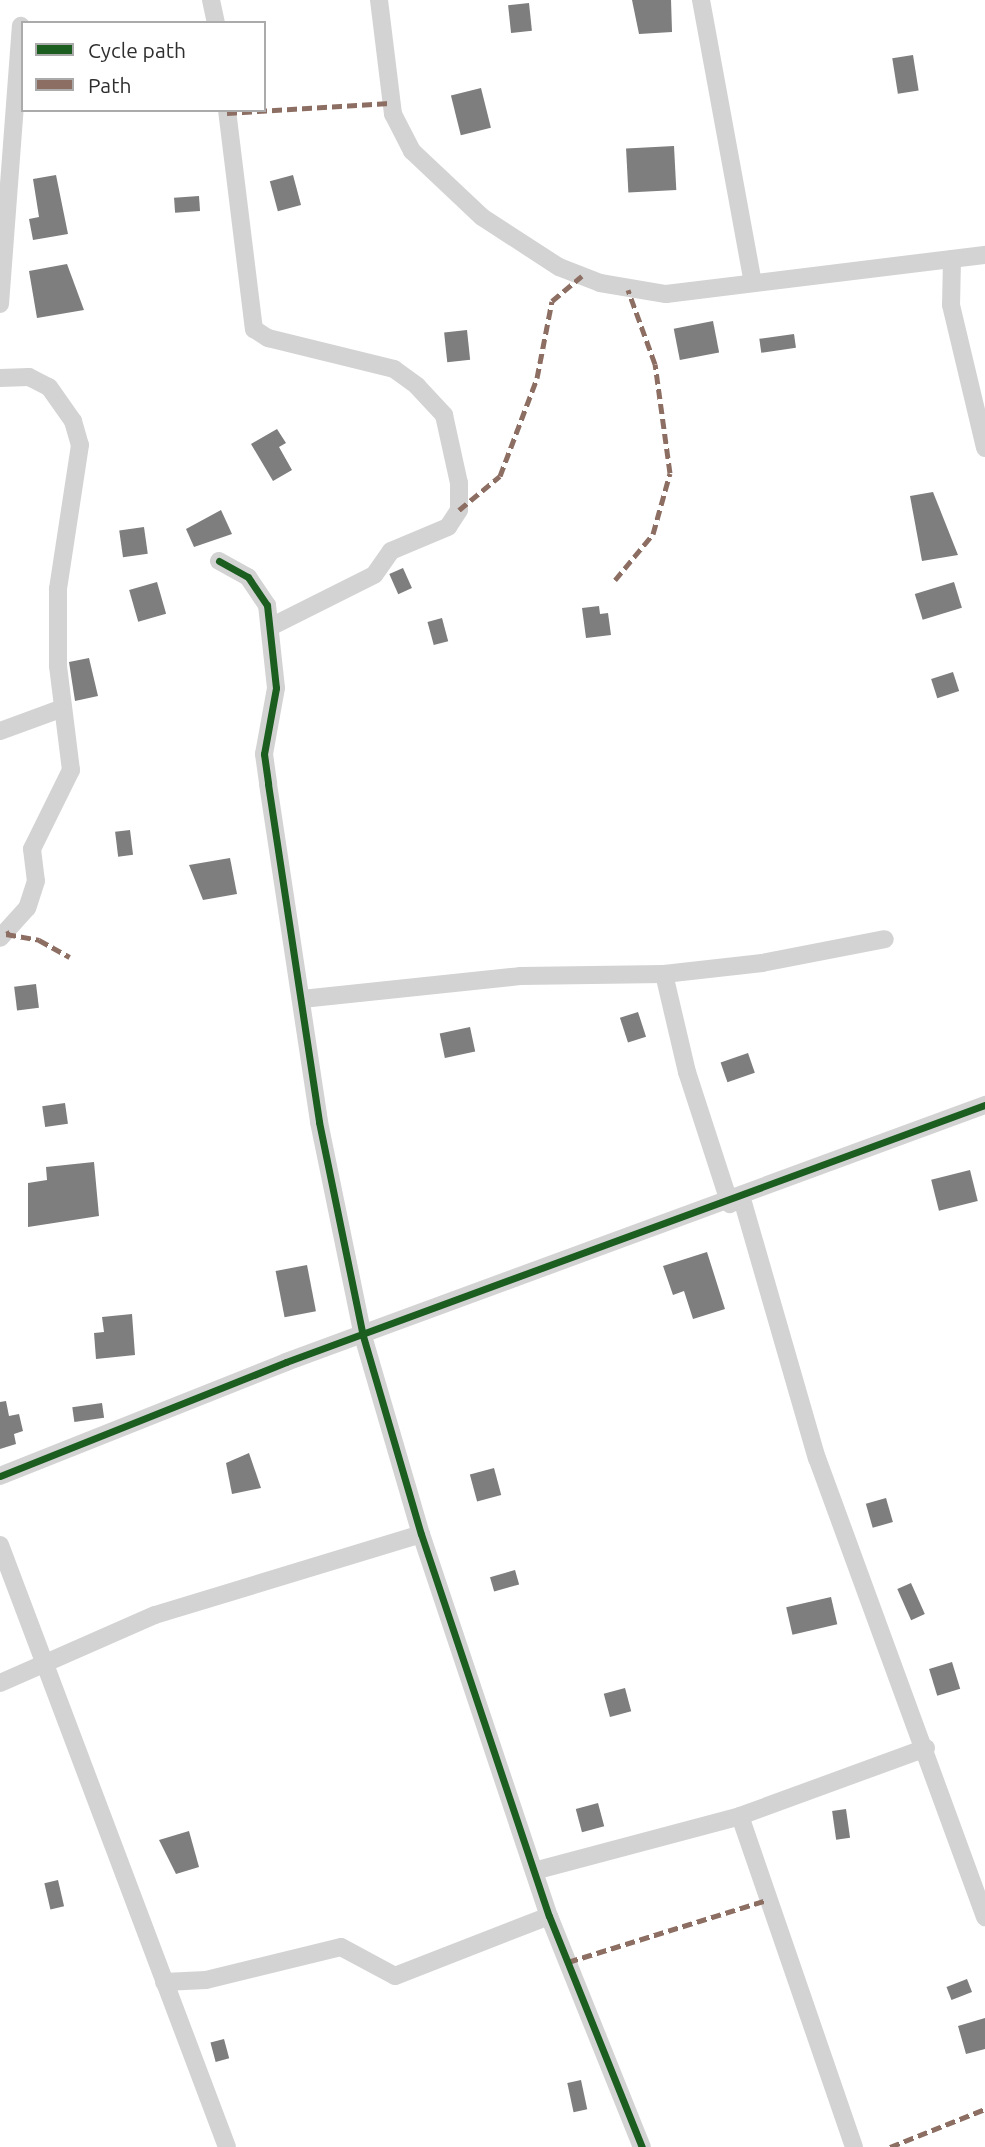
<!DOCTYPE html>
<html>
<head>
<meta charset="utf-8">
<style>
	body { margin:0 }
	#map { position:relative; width:985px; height:2147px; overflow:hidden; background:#fff; font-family:Ubuntu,sans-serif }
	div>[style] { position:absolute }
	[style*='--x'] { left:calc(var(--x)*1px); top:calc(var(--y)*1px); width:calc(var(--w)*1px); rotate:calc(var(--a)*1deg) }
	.building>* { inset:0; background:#7e7e7e; transform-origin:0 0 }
	.street>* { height:18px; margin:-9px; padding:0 9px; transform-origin:9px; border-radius:9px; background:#d3d3d3 }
	.quiet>* { height:5px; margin-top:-2.5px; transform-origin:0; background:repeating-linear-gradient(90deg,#8d6e63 0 10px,transparent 0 15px) }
	.cycleway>* { height:7px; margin:-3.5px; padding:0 3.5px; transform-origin:3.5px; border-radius:3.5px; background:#1b5e20 }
	span { translate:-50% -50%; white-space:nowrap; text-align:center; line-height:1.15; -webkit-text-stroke:7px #fff; paint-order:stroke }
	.legend { position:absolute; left:21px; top:21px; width:245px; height:91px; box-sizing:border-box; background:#fff; border:2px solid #ababab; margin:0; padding:9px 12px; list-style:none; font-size:21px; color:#2e2e2e }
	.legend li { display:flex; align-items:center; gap:14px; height:35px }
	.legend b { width:35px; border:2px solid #ababab }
</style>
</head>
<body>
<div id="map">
	<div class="building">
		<i style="clip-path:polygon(632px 0,671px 0,672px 32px,639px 34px)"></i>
		<i style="left:529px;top:3px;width:28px;height:21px;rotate:84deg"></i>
		<i style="left:913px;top:55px;width:36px;height:21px;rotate:81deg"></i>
		<i style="left:481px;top:88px;width:41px;height:31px;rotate:76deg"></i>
		<i style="left:674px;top:146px;width:44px;height:48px;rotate:87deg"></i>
		<i style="clip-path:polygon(56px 175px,68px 234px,33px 240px,29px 219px,39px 217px,33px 179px)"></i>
		<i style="left:293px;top:175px;width:31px;height:24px;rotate:75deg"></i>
		<i style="left:199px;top:196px;width:15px;height:25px;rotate:86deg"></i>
		<i style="clip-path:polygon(67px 264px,84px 310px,37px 318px,29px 271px)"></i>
		<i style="left:713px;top:321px;width:32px;height:40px;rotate:79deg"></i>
		<i style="left:467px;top:330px;width:30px;height:23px;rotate:84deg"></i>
		<i style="left:794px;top:334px;width:14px;height:35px;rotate:82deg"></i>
		<i style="clip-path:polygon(277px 429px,286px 443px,279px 447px,292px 470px,273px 481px,251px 444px)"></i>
		<i style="clip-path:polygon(933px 492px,958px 555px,922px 561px,910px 496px)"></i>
		<i style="clip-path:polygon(221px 510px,232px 534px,194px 547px,186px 529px)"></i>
		<i style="left:144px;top:527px;width:27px;height:25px;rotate:82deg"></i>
		<i style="left:403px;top:568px;width:22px;height:15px;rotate:66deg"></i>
		<i style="left:157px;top:582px;width:33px;height:29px;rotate:74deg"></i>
		<i style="left:954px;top:582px;width:27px;height:41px;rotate:73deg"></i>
		<i style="clip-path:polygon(599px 606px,600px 614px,608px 613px,611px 635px,586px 638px,582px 608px)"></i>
		<i style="left:442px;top:618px;width:24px;height:15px;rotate:75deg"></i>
		<i style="clip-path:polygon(89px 658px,98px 696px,75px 701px,69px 662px)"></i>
		<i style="left:953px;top:672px;width:20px;height:23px;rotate:72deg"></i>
		<i style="left:130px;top:830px;width:25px;height:15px;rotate:83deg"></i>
		<i style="clip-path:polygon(230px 858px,237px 894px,203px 900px,189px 865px)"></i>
		<i style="left:36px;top:984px;width:24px;height:22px;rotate:83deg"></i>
		<i style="left:638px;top:1012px;width:26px;height:19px;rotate:72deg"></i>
		<i style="left:470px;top:1027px;width:25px;height:31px;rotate:78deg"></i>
		<i style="left:748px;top:1053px;width:21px;height:29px;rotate:71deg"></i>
		<i style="left:65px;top:1103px;width:21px;height:23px;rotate:82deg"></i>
		<i style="clip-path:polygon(94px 1162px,99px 1216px,28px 1227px,28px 1183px,47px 1180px,46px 1167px)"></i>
		<i style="left:970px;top:1170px;width:32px;height:40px;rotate:76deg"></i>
		<i style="clip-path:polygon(707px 1252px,725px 1309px,693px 1319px,684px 1291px,673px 1295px,663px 1266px)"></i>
		<i style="left:307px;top:1265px;width:47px;height:32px;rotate:79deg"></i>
		<i style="clip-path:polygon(132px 1314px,135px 1355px,96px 1359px,94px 1333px,104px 1332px,102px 1317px)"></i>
		<i style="clip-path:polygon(6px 1401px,9px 1416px,19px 1414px,23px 1431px,14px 1434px,16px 1444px,0 1449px,0 1402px)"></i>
		<i style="left:102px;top:1403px;width:15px;height:30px;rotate:82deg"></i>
		<i style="clip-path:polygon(249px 1453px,261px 1488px,232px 1494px,226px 1463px)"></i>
		<i style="left:494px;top:1468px;width:28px;height:25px;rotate:75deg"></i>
		<i style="left:886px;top:1498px;width:25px;height:21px;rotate:74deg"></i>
		<i style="left:515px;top:1570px;width:15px;height:26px;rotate:74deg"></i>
		<i style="left:911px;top:1583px;width:34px;height:15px;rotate:66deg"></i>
		<i style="left:831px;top:1597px;width:28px;height:46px;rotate:77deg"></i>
		<i style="left:952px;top:1662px;width:28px;height:24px;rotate:73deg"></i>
		<i style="left:625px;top:1688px;width:24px;height:22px;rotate:75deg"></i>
		<i style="left:598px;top:1803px;width:24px;height:23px;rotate:75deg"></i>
		<i style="left:846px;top:1809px;width:29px;height:14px;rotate:82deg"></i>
		<i style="clip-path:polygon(189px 1831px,199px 1867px,176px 1874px,159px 1840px)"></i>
		<i style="left:58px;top:1880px;width:27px;height:14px;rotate:77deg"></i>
		<i style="left:967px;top:1979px;width:14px;height:22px;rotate:69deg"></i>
		<i style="clip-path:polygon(985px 2018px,985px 2049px,966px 2054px,958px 2026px)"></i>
		<i style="left:224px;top:2039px;width:20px;height:14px;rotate:75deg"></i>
		<i style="left:581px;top:2080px;width:30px;height:14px;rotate:78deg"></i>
	</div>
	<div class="street">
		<i style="--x:211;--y:0;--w:24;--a:78"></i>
		<i style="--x:379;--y:0;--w:115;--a:83"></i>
		<i style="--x:393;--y:114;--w:42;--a:62.8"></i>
		<i style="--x:412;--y:151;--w:96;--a:43.3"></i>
		<i style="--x:482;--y:217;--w:92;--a:33"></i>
		<i style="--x:559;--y:267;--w:44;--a:21.3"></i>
		<i style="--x:600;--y:283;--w:67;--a:9.5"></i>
		<i style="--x:666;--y:294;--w:321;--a:-7"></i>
		<i style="--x:701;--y:0;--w:287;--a:79.6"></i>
		<i style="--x:227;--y:110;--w:221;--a:83"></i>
		<i style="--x:254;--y:329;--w:17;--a:33"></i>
		<i style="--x:268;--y:338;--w:130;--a:13.8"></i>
		<i style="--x:394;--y:369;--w:29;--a:36"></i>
		<i style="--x:417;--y:386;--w:40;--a:47"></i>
		<i style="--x:444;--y:415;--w:70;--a:77.6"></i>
		<i style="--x:459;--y:483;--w:27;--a:90"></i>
		<i style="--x:459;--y:510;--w:20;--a:123"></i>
		<i style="--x:448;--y:527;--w:62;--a:157.2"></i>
		<i style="--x:391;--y:551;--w:29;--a:125"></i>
		<i style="--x:374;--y:575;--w:116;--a:153.4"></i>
		<i style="--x:952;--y:259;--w:46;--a:91.2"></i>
		<i style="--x:951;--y:305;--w:147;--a:76.6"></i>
		<i style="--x:0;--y:304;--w:279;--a:-85.7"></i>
		<i style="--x:0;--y:378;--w:29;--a:-2"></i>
		<i style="--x:29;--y:377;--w:22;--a:27"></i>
		<i style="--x:49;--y:387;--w:42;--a:54.8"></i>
		<i style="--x:73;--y:421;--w:25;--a:74"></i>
		<i style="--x:80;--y:445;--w:146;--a:98.7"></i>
		<i style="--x:58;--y:589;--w:77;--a:90"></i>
		<i style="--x:58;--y:666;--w:105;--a:82.9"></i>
		<i style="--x:71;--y:770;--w:88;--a:116.3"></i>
		<i style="--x:32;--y:849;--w:32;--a:83"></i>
		<i style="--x:36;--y:881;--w:28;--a:108"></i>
		<i style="--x:27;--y:908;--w:40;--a:132"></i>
		<i style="--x:219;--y:561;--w:33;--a:29"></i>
		<i style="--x:248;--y:577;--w:34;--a:56"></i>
		<i style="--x:267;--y:605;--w:83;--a:83.8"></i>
		<i style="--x:276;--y:688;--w:67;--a:100.3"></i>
		<i style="--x:264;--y:754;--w:30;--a:82"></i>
		<i style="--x:268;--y:784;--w:342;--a:81.4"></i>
		<i style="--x:319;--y:1122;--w:218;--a:78.4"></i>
		<i style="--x:363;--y:1336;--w:206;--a:73.7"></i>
		<i style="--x:421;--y:1534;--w:403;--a:71.5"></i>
		<i style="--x:549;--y:1916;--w:249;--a:68.1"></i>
		<i style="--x:0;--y:731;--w:67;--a:-20.1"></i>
		<i style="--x:664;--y:974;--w:101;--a:76.8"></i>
		<i style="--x:687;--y:1072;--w:139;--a:72"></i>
		<i style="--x:302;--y:999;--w:219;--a:-6"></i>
		<i style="--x:520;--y:976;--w:144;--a:-0.8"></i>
		<i style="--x:664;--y:974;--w:99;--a:-6.4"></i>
		<i style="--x:762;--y:963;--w:125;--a:-11"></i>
		<i style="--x:742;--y:1199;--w:270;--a:73.9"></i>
		<i style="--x:817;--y:1458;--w:489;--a:69.9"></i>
		<i style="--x:0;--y:1476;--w:308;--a:-21.7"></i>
		<i style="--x:286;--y:1362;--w:745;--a:-20.19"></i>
		<i style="--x:0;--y:1545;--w:643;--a:69.34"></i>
		<i style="--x:0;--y:1683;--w:169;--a:-23.7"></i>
		<i style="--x:155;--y:1615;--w:278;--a:-16.9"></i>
		<i style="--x:740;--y:1816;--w:350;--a:71"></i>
		<i style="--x:534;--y:1871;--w:213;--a:-14.9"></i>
		<i style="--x:740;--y:1816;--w:198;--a:-20.1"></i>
		<i style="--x:164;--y:1982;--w:42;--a:-2.7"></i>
		<i style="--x:206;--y:1980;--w:139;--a:-13.7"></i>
		<i style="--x:341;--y:1947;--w:61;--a:28.2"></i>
		<i style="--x:395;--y:1976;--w:165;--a:-21.3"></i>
	</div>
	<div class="quiet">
		<i style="--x:227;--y:113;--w:163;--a:-3.5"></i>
		<i style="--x:459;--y:510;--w:53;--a:-39.7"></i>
		<i style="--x:500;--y:476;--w:105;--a:-69.3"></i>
		<i style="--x:537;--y:378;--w:78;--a:-79"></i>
		<i style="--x:552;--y:301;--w:39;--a:-40"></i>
		<i style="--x:615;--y:580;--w:60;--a:-50.4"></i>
		<i style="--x:653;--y:534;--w:63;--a:-74.4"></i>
		<i style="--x:670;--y:473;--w:110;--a:-97.8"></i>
		<i style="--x:655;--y:364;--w:79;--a:-110"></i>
		<i style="--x:10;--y:932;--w:4;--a:153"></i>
		<i style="--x:6;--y:934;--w:34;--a:10"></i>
		<i style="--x:39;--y:940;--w:35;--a:29"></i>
		<i style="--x:568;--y:1962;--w:208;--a:-17.3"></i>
		<i style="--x:890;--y:2147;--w:102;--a:-21.8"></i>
	</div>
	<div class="cycleway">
		<i style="--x:219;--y:561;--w:33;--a:29"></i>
		<i style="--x:248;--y:577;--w:34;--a:56"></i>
		<i style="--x:267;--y:605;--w:83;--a:83.8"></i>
		<i style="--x:276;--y:688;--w:67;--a:100.3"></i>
		<i style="--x:264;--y:754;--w:30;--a:82"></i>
		<i style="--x:268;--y:784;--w:342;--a:81.4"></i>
		<i style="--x:319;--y:1122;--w:218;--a:78.4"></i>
		<i style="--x:363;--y:1336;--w:206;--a:73.7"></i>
		<i style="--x:421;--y:1534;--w:403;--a:71.5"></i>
		<i style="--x:549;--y:1916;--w:249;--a:68.1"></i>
		<i style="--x:0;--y:1476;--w:308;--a:-21.7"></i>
		<i style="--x:286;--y:1362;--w:745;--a:-20.19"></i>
	</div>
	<ul class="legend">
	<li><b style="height:9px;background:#1b5e20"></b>Cycle path</li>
	<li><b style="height:9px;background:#8d6e63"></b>Path</li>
	</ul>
</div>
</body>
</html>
